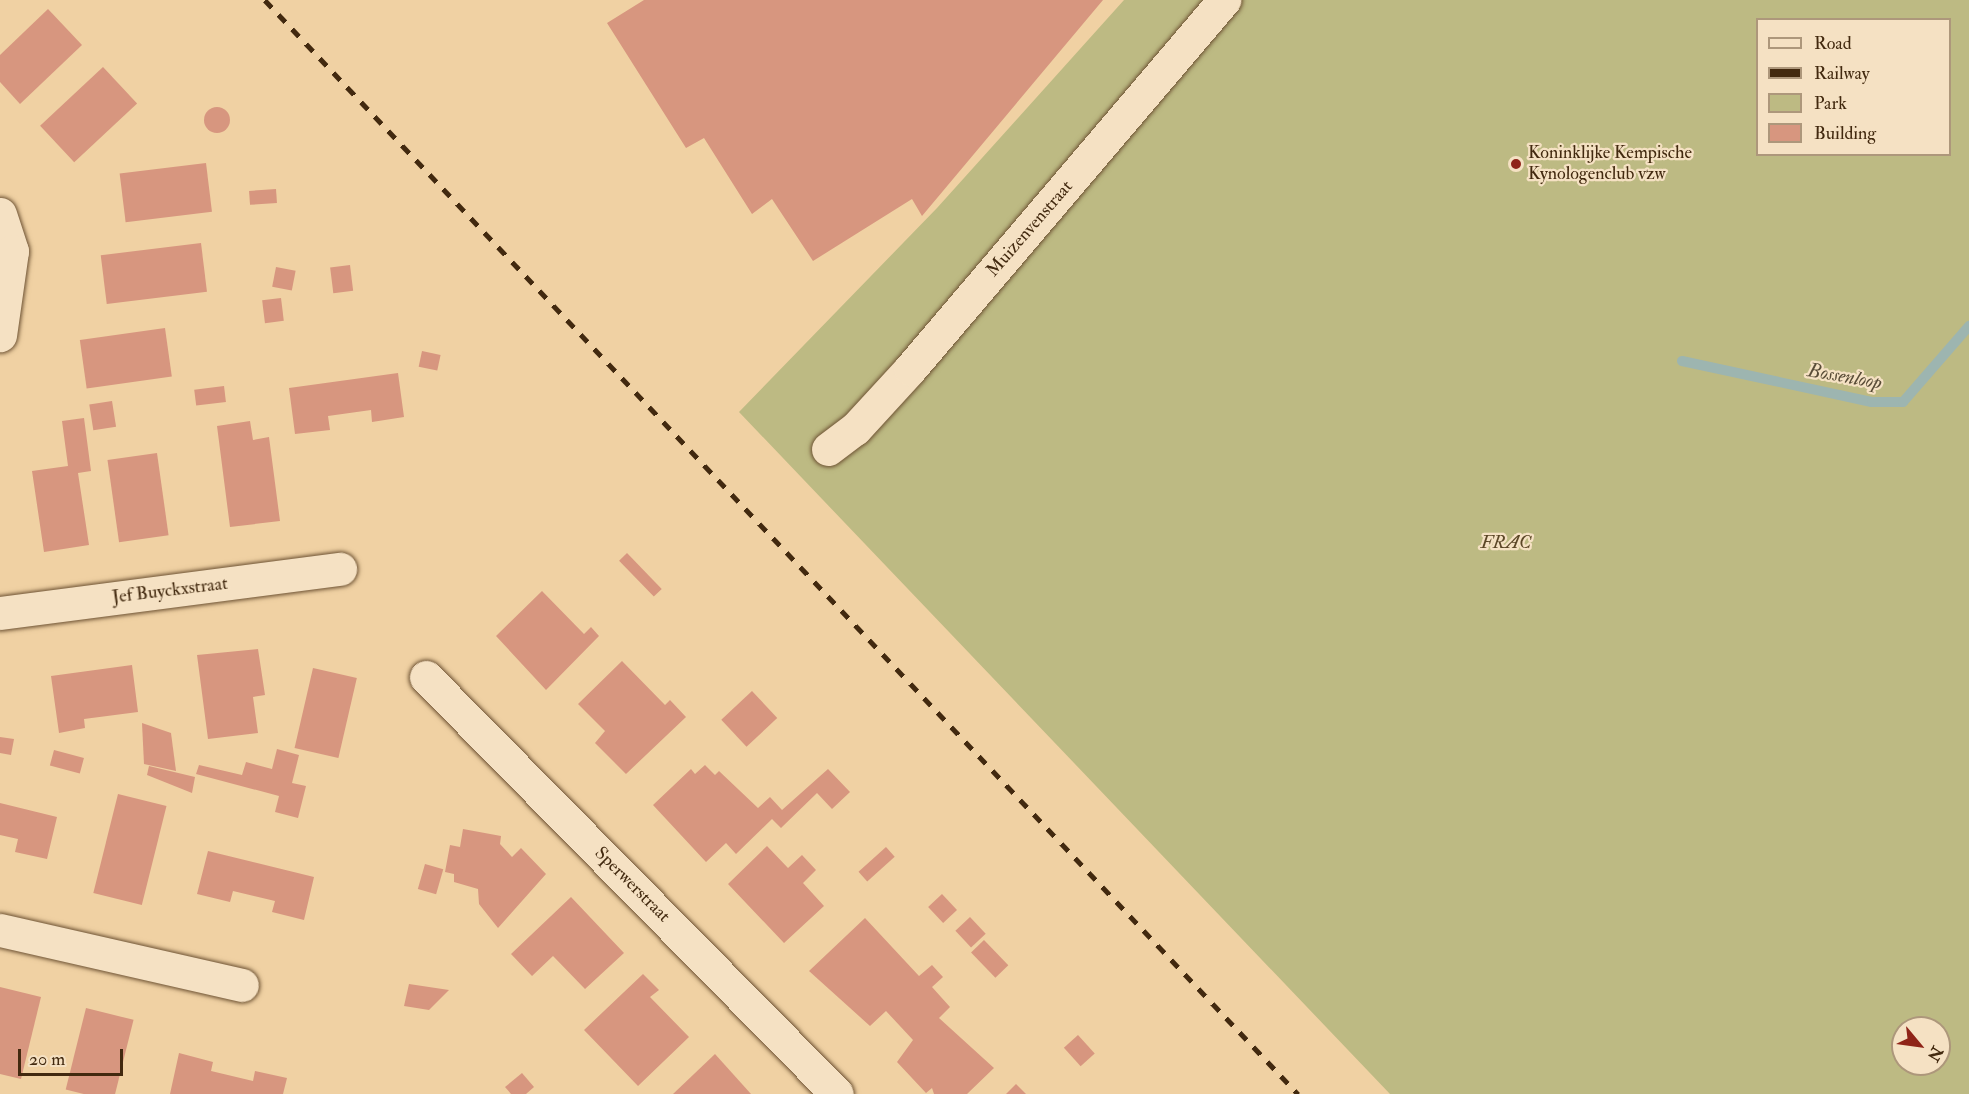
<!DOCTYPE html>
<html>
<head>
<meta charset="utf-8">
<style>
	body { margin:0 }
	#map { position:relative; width:1969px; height:1094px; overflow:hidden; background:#f0d1a3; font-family:"IM FELL Double Pica",serif }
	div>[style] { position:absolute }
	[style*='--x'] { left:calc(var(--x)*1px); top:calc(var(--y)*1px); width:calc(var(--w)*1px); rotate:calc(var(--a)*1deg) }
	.green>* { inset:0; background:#bdba83 }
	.stream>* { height:10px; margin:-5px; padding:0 5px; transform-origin:5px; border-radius:5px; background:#9db5b0 }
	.building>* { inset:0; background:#d7967f; transform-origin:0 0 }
	.round { border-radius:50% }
	.roads { filter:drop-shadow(0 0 2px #6e5334) drop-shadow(0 0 2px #6e5334) }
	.minor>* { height:33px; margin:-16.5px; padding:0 16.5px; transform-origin:16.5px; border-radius:16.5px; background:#f5e1c3 }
	.rail>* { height:4.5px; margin-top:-2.25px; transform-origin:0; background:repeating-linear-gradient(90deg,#42290f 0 10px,transparent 0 20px) }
	.dots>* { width:16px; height:16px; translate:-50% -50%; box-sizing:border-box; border:3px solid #f5e1c3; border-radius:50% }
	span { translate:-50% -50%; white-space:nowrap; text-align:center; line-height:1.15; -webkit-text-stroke:4.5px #f5e1c3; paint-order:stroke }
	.poi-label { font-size:18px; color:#42290f }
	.left { translate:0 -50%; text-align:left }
	.street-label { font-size:18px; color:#42290f }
	.park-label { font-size:18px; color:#5b4626; font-style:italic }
	.water-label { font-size:20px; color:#594c37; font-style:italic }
	.legend { position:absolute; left:1756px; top:18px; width:195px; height:138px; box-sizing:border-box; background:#f5e1c3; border:2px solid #ad977b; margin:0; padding:8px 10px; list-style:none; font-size:18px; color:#42290f }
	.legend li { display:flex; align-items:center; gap:12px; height:30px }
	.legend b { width:30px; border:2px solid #ad977b }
	.north { position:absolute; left:1891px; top:1016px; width:60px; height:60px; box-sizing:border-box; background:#f5e1c3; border:2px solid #ad977b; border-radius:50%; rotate:119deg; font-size:16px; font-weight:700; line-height:24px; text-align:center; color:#42290f }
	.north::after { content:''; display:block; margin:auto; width:21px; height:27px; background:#8f2418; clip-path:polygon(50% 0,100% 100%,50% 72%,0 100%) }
	.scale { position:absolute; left:18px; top:1049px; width:105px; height:27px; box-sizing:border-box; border:3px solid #42290f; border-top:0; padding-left:8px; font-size:18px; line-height:21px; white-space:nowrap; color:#42290f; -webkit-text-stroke:4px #f5e1c3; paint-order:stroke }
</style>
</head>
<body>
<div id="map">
	<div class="green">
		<i style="clip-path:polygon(evenodd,1124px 0,1969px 0,1969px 1094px,1390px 1094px,739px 412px,937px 208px,1124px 0,1758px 20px,1950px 20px,1950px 154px,1758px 154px,1758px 20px,1124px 0,1903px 1028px,1939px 1028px,1939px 1064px,1903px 1064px,1903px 1028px)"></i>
	</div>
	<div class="stream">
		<i style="--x:1682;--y:361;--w:194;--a:12.2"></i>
		<i style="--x:1872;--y:402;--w:31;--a:0"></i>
		<i style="--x:1903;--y:402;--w:101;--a:-49"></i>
	</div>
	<div class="building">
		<i style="clip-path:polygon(644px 0,1103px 0,922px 216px,912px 199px,813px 261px,772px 199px,752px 214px,704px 138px,686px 148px,607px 23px)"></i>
		<i style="clip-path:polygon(48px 9px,82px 45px,20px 104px,0 82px,0 55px)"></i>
		<i style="left:103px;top:67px;width:50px;height:86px;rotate:47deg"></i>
		<i class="round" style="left:204px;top:107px;width:26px;height:26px"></i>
		<i style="left:206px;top:163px;width:49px;height:87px;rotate:83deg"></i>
		<i style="left:276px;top:189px;width:14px;height:27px;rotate:86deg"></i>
		<i style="left:201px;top:243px;width:49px;height:101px;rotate:83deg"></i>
		<i style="left:350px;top:265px;width:26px;height:20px;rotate:83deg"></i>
		<i style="left:276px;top:267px;width:20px;height:20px;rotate:11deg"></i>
		<i style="left:281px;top:298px;width:23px;height:19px;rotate:83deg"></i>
		<i style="left:165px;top:328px;width:49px;height:86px;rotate:82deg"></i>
		<i style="left:422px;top:351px;width:19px;height:16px;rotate:12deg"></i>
		<i style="clip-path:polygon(398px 373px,404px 417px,372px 422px,371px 410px,328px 416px,330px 430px,295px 434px,289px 388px)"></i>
		<i style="left:224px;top:386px;width:16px;height:30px;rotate:83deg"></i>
		<i style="left:112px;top:401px;width:26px;height:23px;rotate:81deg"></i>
		<i style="clip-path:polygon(84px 418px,91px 471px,78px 473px,89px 545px,44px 552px,32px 471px,68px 466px,62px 421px)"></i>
		<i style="clip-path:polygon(250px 421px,253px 440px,269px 437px,280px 521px,230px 527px,217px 426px)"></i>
		<i style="left:157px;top:453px;width:83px;height:50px;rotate:82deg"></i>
		<i style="left:627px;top:553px;width:50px;height:11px;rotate:46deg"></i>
		<i style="clip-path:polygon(542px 591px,584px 634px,591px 627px,599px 636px,546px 690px,496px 636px)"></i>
		<i style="clip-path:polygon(258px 649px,265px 695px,253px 697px,258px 733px,208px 739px,197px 655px)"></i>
		<i style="clip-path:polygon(622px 661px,665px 705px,670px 700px,686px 717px,626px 774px,595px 743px,605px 731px,578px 704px)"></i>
		<i style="clip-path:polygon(132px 665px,138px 712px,84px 719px,85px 728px,59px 733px,51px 676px)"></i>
		<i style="left:313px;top:668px;width:45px;height:82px;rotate:13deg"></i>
		<i style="left:752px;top:691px;width:37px;height:42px;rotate:47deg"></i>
		<i style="clip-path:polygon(142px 723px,171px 733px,176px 771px,144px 764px)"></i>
		<i style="clip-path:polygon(0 737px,14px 739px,11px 755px,0 753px)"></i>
		<i style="clip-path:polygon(277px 749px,299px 755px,292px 783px,306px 786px,298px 818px,275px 812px,279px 796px,196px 774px,199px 765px,242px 775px,246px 762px,272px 769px)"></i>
		<i style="left:54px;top:750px;width:31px;height:16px;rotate:15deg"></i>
		<i style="clip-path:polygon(705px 765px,715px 775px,719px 771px,758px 808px,770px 797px,782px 810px,828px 769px,850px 792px,832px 809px,817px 793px,781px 828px,772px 819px,736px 854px,726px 843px,706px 862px,653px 805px,691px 769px,695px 774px)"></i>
		<i style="clip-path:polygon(149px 766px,195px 777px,192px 793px,147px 775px)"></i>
		<i style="left:118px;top:794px;width:50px;height:102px;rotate:14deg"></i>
		<i style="clip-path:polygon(0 803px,57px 817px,47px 859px,15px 852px,18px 839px,0 835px)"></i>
		<i style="clip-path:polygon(463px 829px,501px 836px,500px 844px,512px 857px,521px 848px,546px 874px,498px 928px,479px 904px,478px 889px,454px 882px,454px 874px,445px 872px,450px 845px,460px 847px)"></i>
		<i style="clip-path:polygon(767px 846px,788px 868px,802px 855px,816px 870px,803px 883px,824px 906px,784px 943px,728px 884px)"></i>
		<i style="left:886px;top:847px;width:13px;height:37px;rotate:48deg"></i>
		<i style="clip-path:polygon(208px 851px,314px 877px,304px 920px,272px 912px,275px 901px,233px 891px,230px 902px,197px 894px)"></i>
		<i style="left:425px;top:864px;width:19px;height:26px;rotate:16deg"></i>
		<i style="left:942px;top:894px;width:22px;height:19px;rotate:47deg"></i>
		<i style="clip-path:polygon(571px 897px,624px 953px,585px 989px,553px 956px,532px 976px,511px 954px)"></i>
		<i style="left:970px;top:917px;width:23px;height:20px;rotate:47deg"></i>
		<i style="clip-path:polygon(865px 918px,919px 976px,932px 965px,943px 977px,932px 987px,950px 1007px,939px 1018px,994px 1068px,967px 1094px,934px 1094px,932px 1088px,926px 1093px,897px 1062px,913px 1040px,886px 1011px,870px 1026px,809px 971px)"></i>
		<i style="left:984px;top:940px;width:35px;height:18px;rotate:46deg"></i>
		<i style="clip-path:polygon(643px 974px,659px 990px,650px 997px,689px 1037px,638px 1086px,584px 1030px)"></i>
		<i style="clip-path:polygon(409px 984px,449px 990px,429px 1010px,404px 1006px)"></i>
		<i style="clip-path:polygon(0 987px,41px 997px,21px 1079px,0 1074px)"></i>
		<i style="left:86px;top:1008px;width:49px;height:84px;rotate:14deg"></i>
		<i style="left:1078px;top:1035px;width:25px;height:19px;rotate:48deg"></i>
		<i style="clip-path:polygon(179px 1053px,213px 1062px,211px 1071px,253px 1081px,255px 1071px,287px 1078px,283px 1094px,170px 1094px)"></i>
		<i style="clip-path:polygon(715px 1054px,751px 1094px,673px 1094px)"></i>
		<i style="clip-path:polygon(522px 1073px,534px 1087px,526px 1094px,511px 1094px,505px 1087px)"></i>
		<i style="clip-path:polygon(1016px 1084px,1026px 1094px,1006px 1094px)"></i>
	</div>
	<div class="roads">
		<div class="minor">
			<i style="--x:0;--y:214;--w:39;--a:72"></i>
			<i style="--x:12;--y:251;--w:85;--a:98.1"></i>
			<i style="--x:828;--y:449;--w:34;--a:-37"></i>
			<i style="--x:855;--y:429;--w:81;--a:-47.5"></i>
			<i style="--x:910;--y:369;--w:485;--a:-49.6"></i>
			<i style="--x:0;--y:613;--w:343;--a:-7.4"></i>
			<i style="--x:426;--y:677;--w:585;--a:45.42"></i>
			<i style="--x:0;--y:930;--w:248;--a:12.8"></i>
		</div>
	</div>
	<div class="rail">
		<i style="--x:265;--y:0;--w:1505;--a:46.64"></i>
	</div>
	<div class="dots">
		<i style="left:1516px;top:164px;background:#8f2418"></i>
	</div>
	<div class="poi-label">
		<span class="left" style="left:1528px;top:164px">Koninklijke Kempische<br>Kynologenclub vzw</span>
	</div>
	<div class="street-label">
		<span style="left:1030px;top:229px;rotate:-49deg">Muizenvenstraat</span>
		<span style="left:170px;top:591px;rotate:-7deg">Jef Buyckxstraat</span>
		<span style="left:632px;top:885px;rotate:45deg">Sperwerstraat</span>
	</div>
	<div class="park-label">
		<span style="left:1506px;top:543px">FRAC</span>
	</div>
	<div class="water-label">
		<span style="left:1845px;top:376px;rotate:10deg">Bossenloop</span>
	</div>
	<ul class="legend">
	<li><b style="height:8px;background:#f5e1c3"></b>Road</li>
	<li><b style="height:8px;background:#42290f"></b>Railway</li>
	<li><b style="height:16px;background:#bdba83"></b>Park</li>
	<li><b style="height:16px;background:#d7967f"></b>Building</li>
	</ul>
	<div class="north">N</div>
	<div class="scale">20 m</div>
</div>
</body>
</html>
